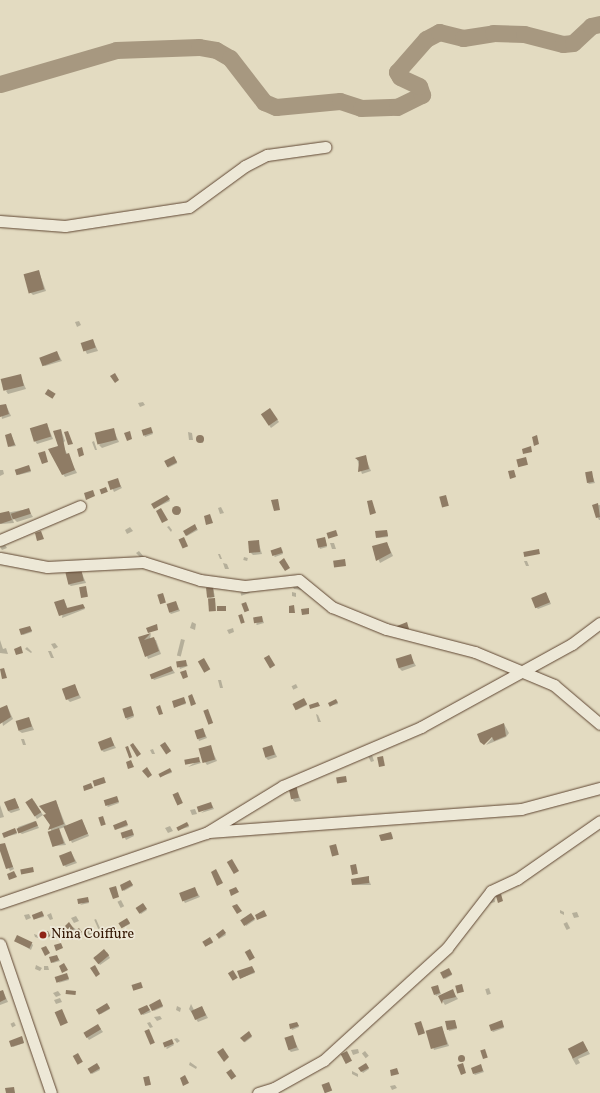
<!DOCTYPE html>
<html>
<head>
<meta charset="utf-8">
<style>
	body { margin:0 }
	#map { position:relative; width:600px; height:1093px; overflow:hidden; background:#e3dbc1; font-family:Vollkorn,serif }
	div>[style] { position:absolute }
	[style*='--x'] { left:calc(var(--x)*1px); top:calc(var(--y)*1px); width:calc(var(--w)*1px); rotate:calc(var(--a)*1deg) }
	.shadow>* { inset:0; background:#0003; transform-origin:0 0 }
	.river>* { height:17px; margin:-8.5px; padding:0 8.5px; transform-origin:8.5px; border-radius:8.5px; background:#a79880 }
	.building>* { inset:0; background:#8f7c65; transform-origin:0 0 }
	.round { border-radius:50% }
	.roads { filter:drop-shadow(0 0 1px #5f4632) drop-shadow(0 0 1px #5f4632) }
	.minor>* { height:11px; margin:-5.5px; padding:0 5.5px; transform-origin:5.5px; border-radius:5.5px; background:#ede8d7 }
	.dots>* { width:11px; height:11px; translate:-50% -50%; box-sizing:border-box; border:2px solid #ede8d7; border-radius:50% }
	span { translate:-50% -50%; white-space:nowrap; text-align:center; line-height:1.15; -webkit-text-stroke:3.5px #ede8d7; paint-order:stroke }
	.poi-label { font-size:14px; color:#331502 }
	.left { translate:0 -50%; text-align:left }
</style>
</head>
<body>
<div id="map">
	<div class="shadow">
		<i style="clip-path:polygon(39px 272px,46px 291px,33px 295px,30px 292px)"></i>
		<i style="clip-path:polygon(75px 322px,79px 321px,81px 325px,77px 327px)"></i>
		<i style="clip-path:polygon(93px 340px,98px 351px,87px 354px,82px 344px)"></i>
		<i style="clip-path:polygon(57px 352px,62px 361px,45px 366px,43px 364px)"></i>
		<i style="clip-path:polygon(20px 375px,26px 389px,8px 394px,6px 391px)"></i>
		<i style="clip-path:polygon(143px 402px,145px 405px,140px 407px,138px 403px)"></i>
		<i style="clip-path:polygon(6px 405px,11px 416px,2px 419px,0 407px)"></i>
		<i style="clip-path:polygon(272px 412px,279px 422px,271px 428px,269px 425px)"></i>
		<i style="clip-path:polygon(47px 424px,53px 439px,37px 444px,35px 441px)"></i>
		<i style="clip-path:polygon(113px 429px,119px 442px,102px 448px,99px 445px)"></i>
		<i style="clip-path:polygon(151px 429px,153px 434px,145px 437px,143px 430px)"></i>
		<i style="clip-path:polygon(61px 430px,65px 441px,59px 447px)"></i>
		<i style="clip-path:polygon(188px 432px,192px 433px,193px 440px,189px 440px)"></i>
		<i style="clip-path:polygon(11px 434px,16px 446px,10px 447px,9px 446px)"></i>
		<i style="clip-path:polygon(198px 437px,204px 438px,203px 443px,198px 441px)"></i>
		<i style="clip-path:polygon(94px 441px,97px 450px,95px 450px,92px 442px)"></i>
		<i style="clip-path:polygon(63px 446px,77px 473px,65px 477px,63px 474px)"></i>
		<i style="left:174px;top:457px;width:7px;height:10px;rotate:63deg"></i>
		<i style="clip-path:polygon(365px 457px,371px 471px,362px 474px,357px 459px)"></i>
		<i style="clip-path:polygon(29px 466px,31px 472px,18px 475px)"></i>
		<i style="clip-path:polygon(0 470px,3px 470px,4px 474px,0 476px)"></i>
		<i style="clip-path:polygon(591px 472px,595px 483px,589px 484px,588px 483px)"></i>
		<i style="clip-path:polygon(118px 481px,122px 488px,114px 492px,110px 483px)"></i>
		<i style="clip-path:polygon(168px 497px,170px 501px,155px 508px)"></i>
		<i style="clip-path:polygon(600px 505px,600px 520px,599px 520px,593px 506px)"></i>
		<i style="clip-path:polygon(221px 507px,224px 513px,220px 514px,218px 508px)"></i>
		<i style="clip-path:polygon(174px 508px,180px 510px,179px 515px,173px 512px)"></i>
		<i style="clip-path:polygon(28px 509px,33px 517px,17px 522px,12px 517px,14px 523px,1px 524px,0 514px)"></i>
		<i style="clip-path:polygon(169px 526px,172px 530px,171px 532px,167px 527px)"></i>
		<i style="clip-path:polygon(130px 527px,133px 531px,127px 534px,125px 530px)"></i>
		<i style="clip-path:polygon(196px 527px,198px 530px,187px 536px,187px 535px)"></i>
		<i style="clip-path:polygon(387px 531px,388px 537px,377px 538px)"></i>
		<i style="clip-path:polygon(325px 539px,327px 547px,320px 549px,317px 540px)"></i>
		<i style="clip-path:polygon(258px 541px,262px 554px,253px 555px,250px 552px)"></i>
		<i style="clip-path:polygon(330px 543px,334px 543px,336px 549px,332px 549px)"></i>
		<i style="clip-path:polygon(387px 543px,393px 556px,380px 563px,373px 547px)"></i>
		<i style="clip-path:polygon(5px 545px,7px 548px,2px 550px,0 547px)"></i>
		<i style="clip-path:polygon(282px 549px,283px 554px,275px 557px,274px 556px)"></i>
		<i style="clip-path:polygon(139px 551px,144px 557px,142px 559px,136px 553px)"></i>
		<i style="clip-path:polygon(218px 554px,220px 554px,222px 559px,220px 559px)"></i>
		<i style="left:244px;top:557px;width:4px;height:3px;rotate:14deg"></i>
		<i style="clip-path:polygon(524px 561px,527px 561px,529px 566px,526px 566px)"></i>
		<i style="clip-path:polygon(223px 563px,227px 564px,229px 569px,225px 569px)"></i>
		<i style="clip-path:polygon(81px 571px,86px 583px,71px 586px,68px 584px)"></i>
		<i style="clip-path:polygon(301px 586px,302px 590px,294px 589px,293px 587px)"></i>
		<i style="clip-path:polygon(213px 588px,215px 597px,210px 598px,208px 597px)"></i>
		<i style="left:249px;top:590px;width:3px;height:9px;rotate:72deg"></i>
		<i style="clip-path:polygon(292px 592px,296px 593px,296px 597px,292px 596px)"></i>
		<i style="clip-path:polygon(546px 593px,551px 604px,538px 609px,535px 606px)"></i>
		<i style="clip-path:polygon(64px 600px,68px 609px,83px 605px,85px 609px,62px 618px)"></i>
		<i style="clip-path:polygon(176px 602px,180px 611px,171px 614px,170px 613px)"></i>
		<i style="clip-path:polygon(262px 617px,264px 623px,257px 625px,256px 624px)"></i>
		<i style="clip-path:polygon(192px 622px,196px 624px,195px 630px,190px 628px)"></i>
		<i style="clip-path:polygon(30px 627px,32px 632px,23px 635px,22px 634px)"></i>
		<i style="clip-path:polygon(233px 628px,234px 632px,229px 634px,227px 630px)"></i>
		<i style="clip-path:polygon(151px 634px,150px 639px,156px 640px,161px 654px,148px 659px,140px 638px)"></i>
		<i style="left:181px;top:639px;width:4px;height:17px;rotate:14deg"></i>
		<i style="clip-path:polygon(0 640px,3px 649px,6px 648px,8px 654px,0 653px)"></i>
		<i style="clip-path:polygon(55px 643px,58px 647px,54px 649px,51px 644px)"></i>
		<i style="clip-path:polygon(27px 647px,32px 652px,31px 653px,25px 649px)"></i>
		<i style="clip-path:polygon(48px 651px,51px 651px,54px 658px,51px 658px)"></i>
		<i style="clip-path:polygon(410px 655px,416px 666px,402px 671px,399px 668px)"></i>
		<i style="clip-path:polygon(186px 662px,188px 666px,180px 669px,178px 663px)"></i>
		<i style="clip-path:polygon(171px 667px,175px 673px,154px 680px,152px 677px)"></i>
		<i style="clip-path:polygon(218px 680px,221px 680px,223px 688px,220px 688px)"></i>
		<i style="left:296px;top:684px;width:4px;height:5px;rotate:63deg"></i>
		<i style="clip-path:polygon(75px 686px,81px 698px,70px 702px,67px 699px)"></i>
		<i style="clip-path:polygon(184px 699px,186px 704px,175px 707px)"></i>
		<i style="clip-path:polygon(305px 700px,307px 705px,297px 710px,296px 709px)"></i>
		<i style="clip-path:polygon(337px 701px,338px 704px,329px 706px)"></i>
		<i style="clip-path:polygon(7px 706px,13px 719px,3px 726px,0 709px)"></i>
		<i style="clip-path:polygon(123px 710px,132px 710px,134px 717px,127px 720px)"></i>
		<i style="clip-path:polygon(316px 714px,318px 715px,321px 722px,318px 722px)"></i>
		<i style="clip-path:polygon(29px 718px,34px 730px,22px 733px,19px 731px)"></i>
		<i style="clip-path:polygon(504px 724px,509px 733px,506px 737px,486px 745px)"></i>
		<i style="clip-path:polygon(203px 729px,207px 738px,199px 741px,195px 731px)"></i>
		<i style="clip-path:polygon(21px 739px,24px 739px,26px 745px,23px 745px)"></i>
		<i style="clip-path:polygon(111px 739px,116px 748px,104px 752px,101px 750px)"></i>
		<i style="clip-path:polygon(210px 746px,217px 761px,207px 765px,205px 762px)"></i>
		<i style="clip-path:polygon(272px 746px,277px 757px,268px 760px,265px 757px)"></i>
		<i style="clip-path:polygon(153px 749px,155px 754px,152px 754px,150px 750px)"></i>
		<i style="clip-path:polygon(372px 755px,374px 761px,371px 762px,368px 756px)"></i>
		<i style="clip-path:polygon(199px 760px,201px 763px,188px 767px)"></i>
		<i style="left:171px;top:770px;width:3px;height:11px;rotate:72deg"></i>
		<i style="clip-path:polygon(295px 785px,301px 801px,295px 802px,293px 800px)"></i>
		<i style="clip-path:polygon(117px 797px,119px 803px,108px 807px,107px 806px)"></i>
		<i style="clip-path:polygon(15px 799px,20px 810px,11px 813px,8px 811px)"></i>
		<i style="clip-path:polygon(34px 801px,43px 815px,37px 819px,35px 816px)"></i>
		<i style="clip-path:polygon(56px 801px,66px 826px,82px 820px,89px 836px,72px 843px,65px 827px,59px 829px,66px 845px,54px 846px,48px 814px)"></i>
		<i style="clip-path:polygon(0 805px,4px 817px,0 818px)"></i>
		<i style="clip-path:polygon(212px 805px,214px 809px,201px 813px)"></i>
		<i style="clip-path:polygon(195px 809px,197px 814px,192px 815px,190px 810px)"></i>
		<i style="clip-path:polygon(35px 821px,39px 828px,22px 834px,19px 832px,18px 827px)"></i>
		<i style="clip-path:polygon(126px 822px,128px 826px,115px 830px)"></i>
		<i style="clip-path:polygon(188px 824px,189px 827px,178px 830px)"></i>
		<i style="clip-path:polygon(170px 826px,173px 831px,168px 833px,165px 828px)"></i>
		<i style="clip-path:polygon(16px 830px,17px 834px,5px 837px)"></i>
		<i style="clip-path:polygon(132px 831px,134px 836px,126px 840px,123px 834px)"></i>
		<i style="left:392px;top:834px;width:5px;height:11px;rotate:79deg"></i>
		<i style="clip-path:polygon(4px 844px,14px 869px,10px 871px,0 848px)"></i>
		<i style="clip-path:polygon(71px 852px,77px 863px,66px 867px,64px 865px)"></i>
		<i style="clip-path:polygon(368px 877px,371px 885px,353px 885px)"></i>
		<i style="clip-path:polygon(131px 882px,133px 886px,124px 891px,123px 890px)"></i>
		<i style="clip-path:polygon(195px 889px,200px 897px,185px 903px,180px 895px)"></i>
		<i style="clip-path:polygon(494px 897px,495px 902px,488px 904px)"></i>
		<i style="clip-path:polygon(88px 899px,89px 903px,80px 905px)"></i>
		<i style="left:121px;top:900px;width:7px;height:4px;rotate:63deg"></i>
		<i style="clip-path:polygon(144px 905px,147px 910px,141px 914px,140px 913px)"></i>
		<i style="clip-path:polygon(560px 910px,564px 912px,564px 915px,560px 913px)"></i>
		<i style="clip-path:polygon(577px 912px,579px 917px,574px 918px,572px 913px)"></i>
		<i style="clip-path:polygon(43px 913px,44px 917px,35px 919px)"></i>
		<i style="clip-path:polygon(51px 913px,53px 919px,50px 920px,47px 915px)"></i>
		<i style="clip-path:polygon(29px 914px,31px 918px,26px 920px,24px 915px)"></i>
		<i style="clip-path:polygon(251px 915px,255px 920px,246px 926px,242px 919px)"></i>
		<i style="clip-path:polygon(76px 916px,79px 921px,74px 923px,71px 918px)"></i>
		<i style="left:96px;top:919px;width:10px;height:2px;rotate:66deg"></i>
		<i style="clip-path:polygon(128px 920px,130px 924px,122px 928px,122px 927px)"></i>
		<i style="left:567px;top:922px;width:7px;height:4px;rotate:63deg"></i>
		<i style="clip-path:polygon(69px 924px,82px 934px,74px 940px,66px 926px)"></i>
		<i style="clip-path:polygon(60px 930px,63px 936px,55px 938px,54px 938px)"></i>
		<i style="clip-path:polygon(91px 930px,93px 934px,89px 935px,87px 932px)"></i>
		<i style="clip-path:polygon(224px 931px,226px 935px,219px 939px,218px 938px)"></i>
		<i style="left:49px;top:933px;width:4px;height:9px;rotate:76deg"></i>
		<i style="clip-path:polygon(34px 934px,37px 935px,38px 938px,35px 937px)"></i>
		<i style="clip-path:polygon(211px 939px,213px 943px,206px 946px,206px 945px)"></i>
		<i style="clip-path:polygon(16px 941px,31px 943px,33px 945px,31px 950px)"></i>
		<i style="clip-path:polygon(107px 952px,110px 958px,100px 965px,94px 957px)"></i>
		<i style="clip-path:polygon(57px 956px,60px 961px,53px 963px,52px 962px)"></i>
		<i style="clip-path:polygon(36px 965px,42px 968px,40px 971px,35px 969px)"></i>
		<i style="clip-path:polygon(44px 966px,48px 966px,49px 970px,44px 970px)"></i>
		<i style="clip-path:polygon(253px 968px,255px 973px,241px 978px,238px 972px)"></i>
		<i style="clip-path:polygon(450px 970px,452px 975px,445px 979px,444px 978px)"></i>
		<i style="clip-path:polygon(68px 976px,69px 980px,58px 983px)"></i>
		<i style="clip-path:polygon(438px 986px,441px 994px,436px 996px,432px 987px)"></i>
		<i style="left:489px;top:988px;width:6px;height:4px;rotate:72deg"></i>
		<i style="clip-path:polygon(452px 990px,458px 999px,445px 1005px,440px 997px)"></i>
		<i style="clip-path:polygon(3px 991px,8px 1002px,0 1005px,0 993px)"></i>
		<i style="clip-path:polygon(58px 991px,61px 995px,56px 997px,53px 993px)"></i>
		<i style="clip-path:polygon(60px 998px,62px 1002px,56px 1004px,54px 1000px)"></i>
		<i style="clip-path:polygon(161px 1002px,163px 1007px,154px 1011px,153px 1010px)"></i>
		<i style="clip-path:polygon(191px 1004px,194px 1010px,202px 1007px,208px 1018px,198px 1022px,189px 1009px)"></i>
		<i style="clip-path:polygon(108px 1005px,110px 1009px,101px 1014px,98px 1010px)"></i>
		<i style="clip-path:polygon(147px 1006px,151px 1012px,143px 1015px,142px 1014px)"></i>
		<i style="clip-path:polygon(177px 1006px,181px 1008px,180px 1012px,176px 1010px)"></i>
		<i style="clip-path:polygon(160px 1016px,162px 1019px,157px 1021px,154px 1017px)"></i>
		<i style="clip-path:polygon(455px 1021px,457px 1029px,449px 1031px,446px 1022px)"></i>
		<i style="left:14px;top:1022px;width:4px;height:4px;rotate:63deg"></i>
		<i style="clip-path:polygon(150px 1022px,153px 1027px,150px 1028px,147px 1023px)"></i>
		<i style="clip-path:polygon(502px 1022px,504px 1028px,493px 1032px,492px 1031px)"></i>
		<i style="clip-path:polygon(297px 1023px,299px 1027px,292px 1030px,290px 1025px)"></i>
		<i style="clip-path:polygon(100px 1028px,103px 1032px,89px 1040px,84px 1033px)"></i>
		<i style="clip-path:polygon(442px 1028px,449px 1046px,434px 1050px,427px 1032px)"></i>
		<i style="left:249px;top:1033px;width:5px;height:9px;rotate:53deg"></i>
		<i style="clip-path:polygon(292px 1036px,299px 1050px,291px 1052px,289px 1050px)"></i>
		<i style="clip-path:polygon(22px 1037px,24px 1043px,13px 1047px,12px 1046px)"></i>
		<i style="clip-path:polygon(177px 1038px,180px 1041px,177px 1043px,174px 1039px)"></i>
		<i style="clip-path:polygon(172px 1042px,174px 1045px,167px 1049px,166px 1048px)"></i>
		<i style="clip-path:polygon(583px 1042px,590px 1054px,578px 1059px,580px 1063px,576px 1065px,572px 1058px)"></i>
		<i style="clip-path:polygon(358px 1049px,359px 1053px,353px 1055px,351px 1050px)"></i>
		<i style="left:365px;top:1051px;width:6px;height:4px;rotate:51deg"></i>
		<i style="clip-path:polygon(460px 1056px,463px 1056px,465px 1060px,460px 1062px)"></i>
		<i style="clip-path:polygon(190px 1062px,197px 1067px,196px 1069px,189px 1065px)"></i>
		<i style="clip-path:polygon(98px 1065px,100px 1070px,92px 1074px,91px 1073px)"></i>
		<i style="clip-path:polygon(367px 1065px,369px 1069px,363px 1073px,359px 1068px)"></i>
		<i style="clip-path:polygon(481px 1065px,484px 1072px,475px 1075px,474px 1074px)"></i>
		<i style="clip-path:polygon(352px 1071px,358px 1074px,358px 1077px,352px 1074px)"></i>
		<i style="clip-path:polygon(390px 1086px,395px 1085px,397px 1088px,392px 1090px)"></i>
	</div>
	<div class="river">
		<i style="--x:0;--y:84;--w:121;--a:-16.3"></i>
		<i style="--x:116;--y:50;--w:83;--a:-2.1"></i>
		<i style="--x:199;--y:47;--w:17;--a:10"></i>
		<i style="--x:216;--y:50;--w:16;--a:30"></i>
		<i style="--x:230;--y:58;--w:56;--a:52.3"></i>
		<i style="--x:264;--y:102;--w:13;--a:23"></i>
		<i style="--x:276;--y:107;--w:64;--a:-5.4"></i>
		<i style="--x:340;--y:101;--w:22;--a:18"></i>
		<i style="--x:361;--y:108;--w:36;--a:-2"></i>
		<i style="--x:397;--y:107;--w:28;--a:-26"></i>
		<i style="--x:422;--y:95;--w:9;--a:-108"></i>
		<i style="--x:419;--y:86;--w:21;--a:-155"></i>
		<i style="--x:400;--y:77;--w:6;--a:-121"></i>
		<i style="--x:397;--y:72;--w:44;--a:-48.7"></i>
		<i style="--x:426;--y:39;--w:15;--a:-28"></i>
		<i style="--x:439;--y:32;--w:25;--a:14"></i>
		<i style="--x:463;--y:38;--w:30;--a:-9"></i>
		<i style="--x:493;--y:33;--w:31;--a:2"></i>
		<i style="--x:524;--y:34;--w:40;--a:14.4"></i>
		<i style="--x:563;--y:44;--w:10;--a:-6"></i>
		<i style="--x:573;--y:43;--w:25;--a:-43"></i>
		<i style="--x:591;--y:26;--w:9;--a:-13"></i>
	</div>
	<div class="building">
		<i style="left:39px;top:270px;width:20px;height:16px;rotate:75deg"></i>
		<i style="left:93px;top:339px;width:9px;height:13px;rotate:72deg"></i>
		<i style="left:57px;top:351px;width:9px;height:19px;rotate:69deg"></i>
		<i style="clip-path:polygon(115px 373px,119px 380px,115px 383px,110px 376px)"></i>
		<i style="left:21px;top:374px;width:12px;height:21px;rotate:76deg"></i>
		<i style="left:48px;top:389px;width:9px;height:6px;rotate:32deg"></i>
		<i style="clip-path:polygon(6px 404px,9px 414px,0 417px,0 405px)"></i>
		<i style="left:270px;top:408px;width:14px;height:11px;rotate:56deg"></i>
		<i style="left:47px;top:423px;width:14px;height:18px;rotate:73deg"></i>
		<i style="left:151px;top:427px;width:6px;height:10px;rotate:72deg"></i>
		<i style="left:114px;top:428px;width:12px;height:20px;rotate:76deg"></i>
		<i style="clip-path:polygon(61px 429px,66px 454px,69px 453px,75px 470px,62px 475px,48px 449px,58px 446px,53px 431px)"></i>
		<i style="clip-path:polygon(68px 431px,73px 444px,68px 445px,64px 432px)"></i>
		<i style="clip-path:polygon(130px 431px,132px 439px,127px 441px,124px 433px)"></i>
		<i style="clip-path:polygon(11px 433px,15px 445px,8px 447px,5px 435px)"></i>
		<i class="round" style="left:196px;top:435px;width:8px;height:8px"></i>
		<i style="clip-path:polygon(537px 435px,539px 444px,534px 446px,532px 437px)"></i>
		<i style="clip-path:polygon(531px 446px,532px 452px,523px 454px,522px 449px)"></i>
		<i style="clip-path:polygon(82px 447px,84px 455px,79px 457px,77px 449px)"></i>
		<i style="clip-path:polygon(45px 451px,48px 462px,42px 464px,38px 453px)"></i>
		<i style="clip-path:polygon(366px 455px,369px 469px,358px 472px,359px 461px,355px 458px)"></i>
		<i style="left:174px;top:456px;width:7px;height:11px;rotate:63deg"></i>
		<i style="left:526px;top:457px;width:8px;height:10px;rotate:76deg"></i>
		<i style="left:29px;top:465px;width:6px;height:15px;rotate:72deg"></i>
		<i style="clip-path:polygon(514px 470px,516px 477px,510px 479px,508px 471px)"></i>
		<i style="left:592px;top:471px;width:11px;height:7px;rotate:80deg"></i>
		<i style="left:118px;top:478px;width:9px;height:11px;rotate:72deg"></i>
		<i style="left:106px;top:487px;width:5px;height:7px;rotate:68deg"></i>
		<i style="clip-path:polygon(93px 490px,95px 496px,86px 500px,84px 493px)"></i>
		<i style="clip-path:polygon(167px 495px,170px 499px,154px 509px,151px 504px)"></i>
		<i style="left:446px;top:495px;width:11px;height:7px;rotate:75deg"></i>
		<i style="clip-path:polygon(278px 499px,280px 510px,274px 511px,271px 500px)"></i>
		<i style="clip-path:polygon(372px 500px,376px 513px,370px 515px,367px 501px)"></i>
		<i style="clip-path:polygon(598px 503px,600px 517px,596px 518px,592px 505px)"></i>
		<i class="round" style="left:171.5px;top:505.5px;width:9px;height:9px"></i>
		<i style="left:29px;top:508px;width:6px;height:19px;rotate:72deg"></i>
		<i style="clip-path:polygon(161px 508px,168px 520px,162px 523px,156px 511px)"></i>
		<i style="clip-path:polygon(9px 511px,12px 520px,0 524px,0 513px)"></i>
		<i style="clip-path:polygon(210px 514px,213px 523px,206px 525px,204px 516px)"></i>
		<i style="clip-path:polygon(195px 524px,197px 529px,186px 536px,183px 531px)"></i>
		<i style="left:336px;top:530px;width:6px;height:10px;rotate:72deg"></i>
		<i style="clip-path:polygon(387px 530px,388px 536px,376px 538px,375px 531px)"></i>
		<i style="clip-path:polygon(41px 531px,44px 539px,37px 541px,35px 533px)"></i>
		<i style="left:184px;top:537px;width:10px;height:6px;rotate:66deg"></i>
		<i style="left:325px;top:537px;width:9px;height:9px;rotate:77deg"></i>
		<i style="left:259px;top:540px;width:12px;height:11px;rotate:85deg"></i>
		<i style="clip-path:polygon(387px 542px,391px 553px,376px 561px,372px 546px)"></i>
		<i style="left:281px;top:547px;width:6px;height:11px;rotate:72deg"></i>
		<i style="left:539px;top:549px;width:5px;height:16px;rotate:79deg"></i>
		<i style="clip-path:polygon(284px 558px,290px 568px,285px 571px,279px 562px)"></i>
		<i style="left:345px;top:559px;width:7px;height:12px;rotate:82deg"></i>
		<i style="left:81px;top:569px;width:12px;height:16px;rotate:76deg"></i>
		<i style="left:86px;top:586px;width:11px;height:7px;rotate:80deg"></i>
		<i style="left:213px;top:587px;width:10px;height:7px;rotate:84deg"></i>
		<i style="left:546px;top:592px;width:11px;height:16px;rotate:68deg"></i>
		<i style="left:163px;top:593px;width:10px;height:6px;rotate:73deg"></i>
		<i style="left:215px;top:598px;width:13px;height:7px;rotate:86deg"></i>
		<i style="clip-path:polygon(64px 599px,67px 608px,83px 604px,85px 608px,59px 616px,54px 602px)"></i>
		<i style="left:176px;top:601px;width:9px;height:10px;rotate:72deg"></i>
		<i style="left:246px;top:602px;width:9px;height:5px;rotate:69deg"></i>
		<i style="clip-path:polygon(294px 605px,295px 613px,289px 613px,289px 606px)"></i>
		<i style="left:217px;top:606px;width:9px;height:5px"></i>
		<i style="clip-path:polygon(309px 608px,309px 614px,302px 615px,301px 609px)"></i>
		<i style="left:242px;top:614px;width:9px;height:4px;rotate:72deg"></i>
		<i style="left:262px;top:616px;width:6px;height:9px;rotate:81deg"></i>
		<i style="clip-path:polygon(407px 622px,409px 629px,398px 632px,397px 626px)"></i>
		<i style="clip-path:polygon(157px 624px,158px 630px,148px 633px,146px 628px)"></i>
		<i style="clip-path:polygon(30px 626px,32px 631px,21px 635px,19px 629px)"></i>
		<i style="clip-path:polygon(151px 633px,144px 640px,154px 637px,159px 651px,145px 657px,138px 637px)"></i>
		<i style="clip-path:polygon(21px 646px,23px 653px,16px 655px,14px 649px)"></i>
		<i style="left:411px;top:654px;width:10px;height:16px;rotate:73deg"></i>
		<i style="left:269px;top:655px;width:12px;height:6px;rotate:59deg"></i>
		<i style="left:204px;top:658px;width:13px;height:7px;rotate:61deg"></i>
		<i style="left:186px;top:660px;width:6px;height:10px;rotate:81deg"></i>
		<i style="left:171px;top:666px;width:5px;height:23px;rotate:68deg"></i>
		<i style="clip-path:polygon(4px 668px,7px 678px,2px 679px,0 669px)"></i>
		<i style="clip-path:polygon(186px 670px,188px 677px,183px 679px,180px 672px)"></i>
		<i style="left:75px;top:684px;width:12px;height:14px;rotate:70deg"></i>
		<i style="clip-path:polygon(192px 694px,196px 704px,191px 706px,188px 696px)"></i>
		<i style="clip-path:polygon(184px 697px,186px 703px,174px 708px,172px 701px)"></i>
		<i style="left:304px;top:698px;width:7px;height:13px;rotate:63deg"></i>
		<i style="left:336px;top:699px;width:4px;height:9px;rotate:63deg"></i>
		<i style="clip-path:polygon(318px 702px,320px 706px,310px 709px,309px 705px)"></i>
		<i style="clip-path:polygon(7px 705px,11px 717px,0 724px,0 708px)"></i>
		<i style="clip-path:polygon(160px 705px,163px 714px,159px 715px,156px 707px)"></i>
		<i style="left:131px;top:706px;width:10px;height:9px;rotate:73deg"></i>
		<i style="left:208px;top:709px;width:15px;height:5px;rotate:70deg"></i>
		<i style="left:29px;top:717px;width:10px;height:14px;rotate:73deg"></i>
		<i style="clip-path:polygon(504px 723px,506px 736px,494px 741px,492px 737px,484px 745px,480px 742px,477px 734px)"></i>
		<i style="left:203px;top:728px;width:9px;height:9px;rotate:72deg"></i>
		<i style="left:111px;top:737px;width:9px;height:14px;rotate:69deg"></i>
		<i style="left:165px;top:742px;width:11px;height:6px;rotate:56deg"></i>
		<i style="clip-path:polygon(133px 743px,141px 754px,137px 757px,130px 745px)"></i>
		<i style="left:211px;top:745px;width:15px;height:13px;rotate:74deg"></i>
		<i style="left:272px;top:745px;width:10px;height:10px;rotate:73deg"></i>
		<i style="left:128px;top:746px;width:12px;height:3px;rotate:70deg"></i>
		<i style="left:383px;top:756px;width:10px;height:6px;rotate:79deg"></i>
		<i style="left:199px;top:757px;width:5px;height:15px;rotate:79deg"></i>
		<i style="clip-path:polygon(131px 760px,134px 767px,128px 769px,126px 762px)"></i>
		<i style="clip-path:polygon(147px 767px,152px 775px,148px 778px,142px 771px)"></i>
		<i style="left:170px;top:768px;width:4px;height:13px;rotate:63deg"></i>
		<i style="left:346px;top:776px;width:6px;height:10px;rotate:81deg"></i>
		<i style="left:104px;top:777px;width:6px;height:12px;rotate:72deg"></i>
		<i style="clip-path:polygon(91px 783px,93px 788px,84px 791px,83px 786px)"></i>
		<i style="left:296px;top:784px;width:14px;height:8px;rotate:78deg"></i>
		<i style="left:178px;top:792px;width:12px;height:6px;rotate:66deg"></i>
		<i style="left:117px;top:796px;width:6px;height:14px;rotate:72deg"></i>
		<i style="clip-path:polygon(15px 798px,19px 808px,8px 811px,4px 802px)"></i>
		<i style="left:32px;top:798px;width:17px;height:8px;rotate:57deg"></i>
		<i style="clip-path:polygon(56px 800px,64px 824px,48px 830px,50px 825px,43px 815px,46px 814px,39px 806px)"></i>
		<i style="left:211px;top:802px;width:6px;height:15px;rotate:72deg"></i>
		<i style="left:103px;top:816px;width:9px;height:5px;rotate:72deg"></i>
		<i style="left:82px;top:819px;width:16px;height:20px;rotate:68deg"></i>
		<i style="left:126px;top:820px;width:5px;height:14px;rotate:68deg"></i>
		<i style="left:36px;top:821px;width:5px;height:21px;rotate:68deg"></i>
		<i style="left:187px;top:822px;width:4px;height:12px;rotate:63deg"></i>
		<i style="left:15px;top:828px;width:5px;height:14px;rotate:68deg"></i>
		<i style="left:59px;top:828px;width:16px;height:12px;rotate:72deg"></i>
		<i style="left:132px;top:829px;width:6px;height:12px;rotate:72deg"></i>
		<i style="clip-path:polygon(391px 832px,393px 839px,381px 841px,379px 835px)"></i>
		<i style="clip-path:polygon(5px 843px,13px 867px,6px 869px,0 851px,0 844px)"></i>
		<i style="left:336px;top:844px;width:11px;height:7px;rotate:75deg"></i>
		<i style="left:71px;top:851px;width:11px;height:13px;rotate:68deg"></i>
		<i style="left:232px;top:859px;width:14px;height:6px;rotate:60deg"></i>
		<i style="left:356px;top:864px;width:10px;height:6px;rotate:79deg"></i>
		<i style="left:33px;top:867px;width:5px;height:13px;rotate:79deg"></i>
		<i style="clip-path:polygon(216px 869px,223px 883px,217px 886px,211px 872px)"></i>
		<i style="clip-path:polygon(14px 871px,17px 877px,9px 880px,7px 874px)"></i>
		<i style="clip-path:polygon(369px 876px,369px 883px,352px 885px,351px 879px)"></i>
		<i style="clip-path:polygon(130px 880px,133px 885px,122px 891px,120px 885px)"></i>
		<i style="clip-path:polygon(116px 886px,119px 897px,113px 899px,109px 888px)"></i>
		<i style="left:195px;top:887px;width:9px;height:17px;rotate:69deg"></i>
		<i style="clip-path:polygon(236px 887px,239px 892px,231px 896px,229px 890px)"></i>
		<i style="clip-path:polygon(501px 894px,503px 901px,498px 903px,496px 896px)"></i>
		<i style="left:88px;top:897px;width:5px;height:11px;rotate:79deg"></i>
		<i style="left:143px;top:903px;width:7px;height:9px;rotate:56deg"></i>
		<i style="clip-path:polygon(237px 904px,242px 911px,237px 914px,232px 906px)"></i>
		<i style="clip-path:polygon(264px 910px,267px 916px,257px 920px,255px 915px)"></i>
		<i style="left:42px;top:911px;width:5px;height:11px;rotate:68deg"></i>
		<i style="left:251px;top:913px;width:7px;height:13px;rotate:56deg"></i>
		<i style="left:127px;top:918px;width:6px;height:10px;rotate:59deg"></i>
		<i style="clip-path:polygon(69px 922px,74px 929px,70px 932px,65px 926px)"></i>
		<i style="clip-path:polygon(79px 928px,82px 932px,72px 940px,69px 935px)"></i>
		<i style="clip-path:polygon(60px 929px,62px 935px,54px 938px,51px 932px)"></i>
		<i style="left:223px;top:929px;width:5px;height:9px;rotate:53deg"></i>
		<i style="clip-path:polygon(48px 931px,50px 936px,40px 939px,39px 934px)"></i>
		<i style="left:17px;top:935px;width:17px;height:7px;rotate:25deg"></i>
		<i style="left:210px;top:937px;width:6px;height:9px;rotate:59deg"></i>
		<i style="clip-path:polygon(61px 943px,63px 948px,56px 951px,54px 945px)"></i>
		<i style="clip-path:polygon(46px 946px,50px 953px,45px 956px,41px 948px)"></i>
		<i style="left:104px;top:949px;width:8px;height:14px;rotate:50deg"></i>
		<i style="left:250px;top:949px;width:10px;height:6px;rotate:61deg"></i>
		<i style="clip-path:polygon(57px 955px,59px 960px,51px 963px,49px 957px)"></i>
		<i style="clip-path:polygon(64px 963px,68px 970px,62px 973px,59px 966px)"></i>
		<i style="clip-path:polygon(95px 965px,100px 974px,96px 977px,90px 968px)"></i>
		<i style="clip-path:polygon(252px 966px,255px 972px,240px 979px,237px 971px)"></i>
		<i style="left:449px;top:968px;width:7px;height:10px;rotate:63deg"></i>
		<i style="left:233px;top:970px;width:9px;height:6px;rotate:58deg"></i>
		<i style="left:67px;top:973px;width:6px;height:13px;rotate:72deg"></i>
		<i style="left:141px;top:982px;width:6px;height:10px;rotate:72deg"></i>
		<i style="left:462px;top:984px;width:8px;height:7px;rotate:76deg"></i>
		<i style="clip-path:polygon(438px 985px,440px 993px,434px 995px,431px 987px)"></i>
		<i style="clip-path:polygon(453px 989px,456px 997px,443px 1000px,442px 1004px,438px 996px)"></i>
		<i style="clip-path:polygon(3px 990px,6px 999px,0 1002px,0 991px)"></i>
		<i style="left:66px;top:990px;width:10px;height:4px;rotate:6deg"></i>
		<i style="clip-path:polygon(160px 999px,163px 1006px,152px 1011px,149px 1005px)"></i>
		<i style="left:107px;top:1003px;width:6px;height:13px;rotate:59deg"></i>
		<i style="clip-path:polygon(147px 1005px,150px 1010px,141px 1015px,138px 1009px)"></i>
		<i style="left:202px;top:1006px;width:10px;height:12px;rotate:66deg"></i>
		<i style="left:62px;top:1009px;width:15px;height:8px;rotate:67deg"></i>
		<i style="clip-path:polygon(455px 1020px,457px 1028px,447px 1030px,445px 1021px)"></i>
		<i style="clip-path:polygon(502px 1020px,504px 1027px,491px 1031px,489px 1025px)"></i>
		<i style="left:421px;top:1021px;width:13px;height:7px;rotate:72deg"></i>
		<i style="clip-path:polygon(297px 1022px,299px 1026px,290px 1029px,289px 1024px)"></i>
		<i style="left:98px;top:1024px;width:6px;height:17px;rotate:59deg"></i>
		<i style="left:442px;top:1026px;width:19px;height:17px;rotate:74deg"></i>
		<i style="left:149px;top:1029px;width:15px;height:5px;rotate:67deg"></i>
		<i style="clip-path:polygon(249px 1031px,252px 1036px,244px 1042px,240px 1038px)"></i>
		<i style="left:293px;top:1035px;width:13px;height:9px;rotate:72deg"></i>
		<i style="clip-path:polygon(22px 1036px,24px 1043px,11px 1047px,9px 1041px)"></i>
		<i style="left:172px;top:1039px;width:5px;height:10px;rotate:68deg"></i>
		<i style="left:583px;top:1041px;width:11px;height:17px;rotate:63deg"></i>
		<i style="clip-path:polygon(223px 1048px,229px 1057px,224px 1062px,217px 1052px)"></i>
		<i style="left:485px;top:1049px;width:9px;height:5px;rotate:72deg"></i>
		<i style="left:347px;top:1051px;width:11px;height:7px;rotate:63deg"></i>
		<i style="left:78px;top:1053px;width:10px;height:6px;rotate:61deg"></i>
		<i class="round" style="left:457.5px;top:1054.5px;width:7px;height:7px"></i>
		<i style="left:97px;top:1063px;width:6px;height:11px;rotate:59deg"></i>
		<i style="clip-path:polygon(366px 1063px,369px 1068px,361px 1072px,358px 1068px)"></i>
		<i style="clip-path:polygon(463px 1063px,466px 1073px,461px 1075px,457px 1065px)"></i>
		<i style="clip-path:polygon(481px 1064px,483px 1071px,473px 1074px,471px 1068px)"></i>
		<i style="clip-path:polygon(397px 1068px,399px 1074px,391px 1076px,390px 1070px)"></i>
		<i style="left:231px;top:1069px;width:9px;height:6px;rotate:54deg"></i>
		<i style="clip-path:polygon(185px 1075px,189px 1083px,183px 1086px,180px 1078px)"></i>
		<i style="left:149px;top:1076px;width:9px;height:6px;rotate:77deg"></i>
		<i style="left:329px;top:1082px;width:9px;height:8px;rotate:69deg"></i>
		<i style="clip-path:polygon(14px 1087px,15px 1093px,6px 1093px,5px 1088px)"></i>
	</div>
	<div class="roads">
		<div class="minor">
			<i style="--x:0;--y:221;--w:65;--a:4.4"></i>
			<i style="--x:65;--y:226;--w:125;--a:-8.7"></i>
			<i style="--x:189;--y:207;--w:69;--a:-36.2"></i>
			<i style="--x:245;--y:166;--w:25;--a:-27"></i>
			<i style="--x:267;--y:155;--w:59;--a:-7.9"></i>
			<i style="--x:0;--y:540;--w:87;--a:-23"></i>
			<i style="--x:0;--y:558;--w:48;--a:10.8"></i>
			<i style="--x:47;--y:567;--w:96;--a:-3"></i>
			<i style="--x:143;--y:562;--w:60;--a:17.5"></i>
			<i style="--x:200;--y:580;--w:45;--a:7.6"></i>
			<i style="--x:245;--y:586;--w:54;--a:-6.3"></i>
			<i style="--x:299;--y:580;--w:43;--a:39.3"></i>
			<i style="--x:332;--y:607;--w:58;--a:22.2"></i>
			<i style="--x:386;--y:629;--w:92;--a:14.5"></i>
			<i style="--x:475;--y:652;--w:86;--a:22.7"></i>
			<i style="--x:554;--y:685;--w:60;--a:40.3"></i>
			<i style="--x:209;--y:832;--w:313;--a:-4.2"></i>
			<i style="--x:521;--y:809;--w:82;--a:-14.9"></i>
			<i style="--x:0;--y:903;--w:218;--a:-18.8"></i>
			<i style="--x:206;--y:833;--w:90;--a:-31.4"></i>
			<i style="--x:283;--y:786;--w:150;--a:-23.1"></i>
			<i style="--x:421;--y:727;--w:172;--a:-28.8"></i>
			<i style="--x:572;--y:644;--w:35;--a:-37"></i>
			<i style="--x:0;--y:944;--w:157;--a:71.1"></i>
			<i style="--x:258;--y:1093;--w:17;--a:-17"></i>
			<i style="--x:274;--y:1088;--w:57;--a:-29.2"></i>
			<i style="--x:324;--y:1060;--w:166;--a:-42.3"></i>
			<i style="--x:447;--y:948;--w:72;--a:-52.3"></i>
			<i style="--x:491;--y:891;--w:29;--a:-25"></i>
			<i style="--x:517;--y:879;--w:101;--a:-34.9"></i>
		</div>
	</div>
	<div class="dots">
		<i style="left:43px;top:935px;background:#8f2418"></i>
	</div>
	<div class="poi-label">
		<span class="left" style="left:51px;top:935px">Nina Coiffure</span>
	</div>
</div>
</body>
</html>
